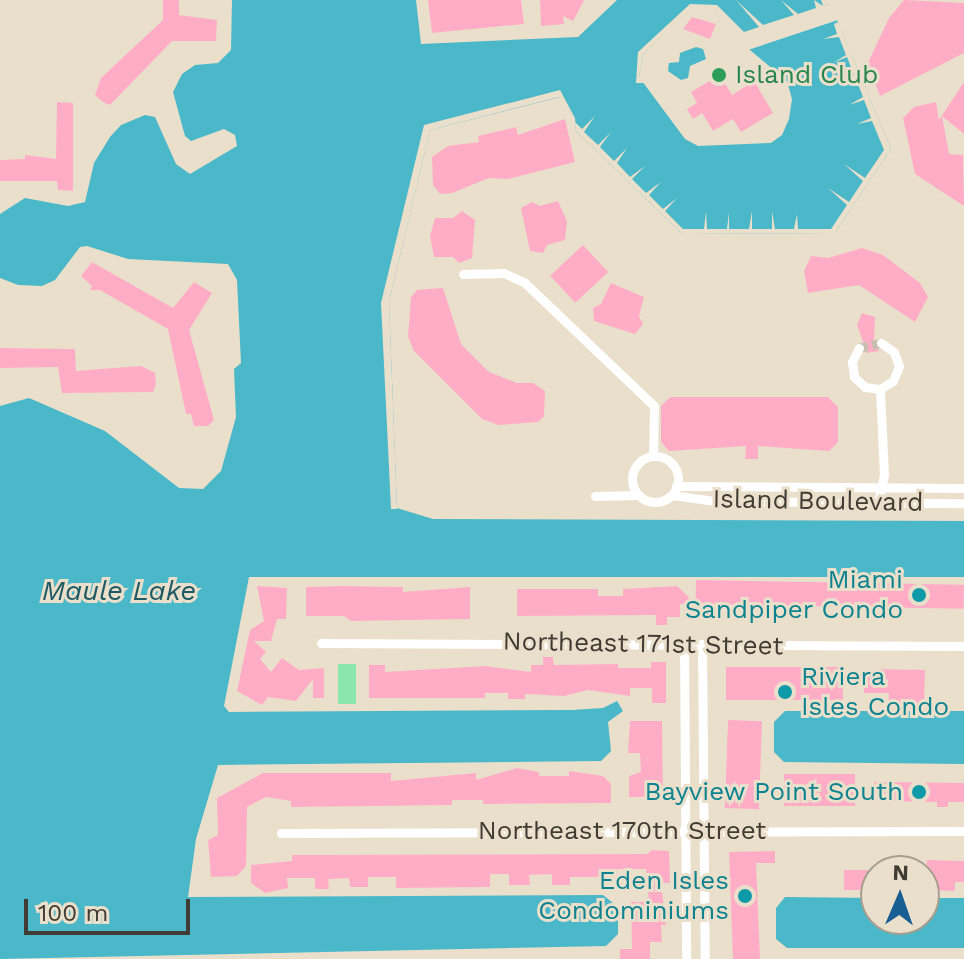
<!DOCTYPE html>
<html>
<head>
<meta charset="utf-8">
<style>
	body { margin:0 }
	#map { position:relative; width:964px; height:959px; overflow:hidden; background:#eadfcb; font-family:"Work Sans",sans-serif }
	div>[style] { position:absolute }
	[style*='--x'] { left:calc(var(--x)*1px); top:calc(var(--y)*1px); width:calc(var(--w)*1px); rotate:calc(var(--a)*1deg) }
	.green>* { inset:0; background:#8be6ad; transform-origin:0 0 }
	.water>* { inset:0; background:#4ab8c8 }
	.pier>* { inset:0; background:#eadfcb }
	.building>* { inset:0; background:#ffadc7; transform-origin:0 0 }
	.street-tunnel>* { height:9px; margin-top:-4.5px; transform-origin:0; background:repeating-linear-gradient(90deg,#c8bead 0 9px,transparent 0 13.5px) }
	.street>* { height:9px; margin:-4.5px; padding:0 4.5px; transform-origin:4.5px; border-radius:4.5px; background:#fff }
	.street>.ring { margin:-4.5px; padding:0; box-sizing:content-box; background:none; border:9px solid #fff; border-radius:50% }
	.dots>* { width:22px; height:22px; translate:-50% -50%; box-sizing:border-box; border:4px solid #eadfcb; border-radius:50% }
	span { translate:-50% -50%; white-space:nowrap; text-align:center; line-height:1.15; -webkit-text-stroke:6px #eadfcb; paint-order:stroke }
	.leisure-label { font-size:26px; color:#27864d }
	.left { translate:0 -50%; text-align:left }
	.street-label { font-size:26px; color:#403c34 }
	.culture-label { font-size:26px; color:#0d838f }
	.right { translate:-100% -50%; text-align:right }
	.water-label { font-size:28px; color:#1f5b64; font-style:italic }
	.north { position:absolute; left:860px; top:855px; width:80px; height:80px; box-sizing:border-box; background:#eadfcb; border:2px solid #a69e8f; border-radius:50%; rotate:2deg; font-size:22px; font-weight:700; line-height:32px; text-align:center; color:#403c34 }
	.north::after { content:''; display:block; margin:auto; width:28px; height:36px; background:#185e92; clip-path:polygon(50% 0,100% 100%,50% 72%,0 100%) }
	.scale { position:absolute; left:24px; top:899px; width:166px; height:36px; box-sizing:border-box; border:4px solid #403c34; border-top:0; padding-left:10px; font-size:24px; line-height:28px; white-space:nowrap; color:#403c34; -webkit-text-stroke:6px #eadfcb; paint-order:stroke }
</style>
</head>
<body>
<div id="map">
	<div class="green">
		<i style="left:338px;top:664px;width:18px;height:40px"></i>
	</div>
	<div class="water">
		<i style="clip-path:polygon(evenodd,232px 0,416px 0,421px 44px,578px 37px,617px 0,821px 0,823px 6px,829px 4px,837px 20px,891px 149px,835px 233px,682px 234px,576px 131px,575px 118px,560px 97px,430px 130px,389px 302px,397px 508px,433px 519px,964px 521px,964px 577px,249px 577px,224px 706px,229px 712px,572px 710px,603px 708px,617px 701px,623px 711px,608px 722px,611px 751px,601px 761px,218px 765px,196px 839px,188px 897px,603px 895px,618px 907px,618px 934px,606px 946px,0 959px,0 406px,29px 398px,105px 431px,179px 488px,203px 489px,221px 471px,236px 417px,234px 369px,241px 363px,237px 280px,228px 264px,128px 259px,87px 246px,80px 247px,55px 280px,42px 286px,18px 285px,0 278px,0 214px,25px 198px,68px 206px,85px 202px,94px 163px,110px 137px,121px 125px,145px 115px,155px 117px,176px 164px,190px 174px,237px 146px,235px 135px,224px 129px,191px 141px,185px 136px,173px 92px,182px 74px,195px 65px,218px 63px,231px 50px,232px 0,686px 11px,714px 11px,738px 40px,787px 81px,792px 99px,789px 119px,782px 135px,771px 143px,698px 146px,685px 139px,639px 77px,643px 55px,686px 11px)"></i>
		<i style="clip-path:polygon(696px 47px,703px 49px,706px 59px,690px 66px,688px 78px,681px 80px,668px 71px,669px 63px,679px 62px,680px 53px)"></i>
		<i style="clip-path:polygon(785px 711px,964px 711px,964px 764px,784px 762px,774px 752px,774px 722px)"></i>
		<i style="clip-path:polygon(785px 897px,876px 898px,876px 919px,924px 919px,924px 898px,964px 898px,964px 948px,787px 948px,776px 939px,776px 908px)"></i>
	</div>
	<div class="pier">
		<i style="clip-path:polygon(736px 0,763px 25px,794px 15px,781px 0,798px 14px,816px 8px,814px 0,823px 6px,833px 3px,841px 19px,745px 51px,714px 11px,687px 11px,643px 55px,639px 77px,644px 83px,636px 83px,638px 52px,690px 4px,717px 5px,744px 32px,759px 27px)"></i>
		<i style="clip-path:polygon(838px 22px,891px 149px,835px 233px,682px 234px,576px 131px,575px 122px,582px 129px,595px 116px,584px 132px,598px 145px,611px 132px,600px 147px,614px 161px,627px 148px,617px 163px,630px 177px,645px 166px,632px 179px,646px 193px,661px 182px,649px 195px,663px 209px,677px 198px,665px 211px,683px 229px,704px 229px,706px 211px,707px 229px,727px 229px,729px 212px,729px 229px,749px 229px,752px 211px,752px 229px,772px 229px,772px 211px,775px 229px,794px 229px,797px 214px,798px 229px,831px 229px,847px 205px,828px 188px,849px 202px,863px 181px,844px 164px,865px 178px,884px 150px,872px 121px,857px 124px,871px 118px,864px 100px,849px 105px,863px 97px,856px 79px,840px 82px,854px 75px,847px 57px,833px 63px,846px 55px,839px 37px,823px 39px,837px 34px,834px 24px)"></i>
		<i style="clip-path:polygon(560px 90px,575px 118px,559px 97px,430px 130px,389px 302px,397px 509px,391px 509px,381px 303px,424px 125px)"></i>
	</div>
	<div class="building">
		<i style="clip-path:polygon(163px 0,179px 0,179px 15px,217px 20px,216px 41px,172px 41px,110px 105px,103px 102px,95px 95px,101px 78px,163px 20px)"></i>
		<i style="clip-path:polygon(428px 0,521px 0,524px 24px,432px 33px)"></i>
		<i style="clip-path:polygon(540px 0,584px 0,573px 21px,563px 16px,564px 24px,541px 26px)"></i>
		<i style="clip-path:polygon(904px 0,964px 3px,964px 53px,880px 96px,872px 75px,876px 68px,867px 65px,889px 18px)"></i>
		<i style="clip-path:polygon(692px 17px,716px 24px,710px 39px,683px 29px)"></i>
		<i style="clip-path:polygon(720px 75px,732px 95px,754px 81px,773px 113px,741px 132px,733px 119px,713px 131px,702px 113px,693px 119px,687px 109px,697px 103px,691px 92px)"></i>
		<i style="clip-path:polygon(964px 82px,964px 134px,942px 116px,949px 154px,963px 155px,964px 206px,915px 174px,903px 118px,914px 107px,936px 102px,939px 120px)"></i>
		<i style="clip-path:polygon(57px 102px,73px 103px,73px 191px,58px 190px,57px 181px,0 181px,0 160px,25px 159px,25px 155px,56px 159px)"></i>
		<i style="clip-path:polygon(565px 119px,575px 162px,508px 179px,489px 178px,452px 193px,440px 194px,433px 185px,432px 157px,448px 146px,479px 142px,478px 136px,516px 127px,518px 135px)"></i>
		<i style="clip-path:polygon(558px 201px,567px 221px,565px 240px,547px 245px,543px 253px,530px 251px,521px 208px,532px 202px,540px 206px)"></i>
		<i style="clip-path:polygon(462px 211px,475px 220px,472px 258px,459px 263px,453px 257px,434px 257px,430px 236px,435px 218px,453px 218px)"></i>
		<i style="left:583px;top:245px;width:37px;height:45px;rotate:47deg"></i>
		<i style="clip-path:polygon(862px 248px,883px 255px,920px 283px,928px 297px,915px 322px,859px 285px,808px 293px,804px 271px,811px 256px,828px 258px)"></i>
		<i style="clip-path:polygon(92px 262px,173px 308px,194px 282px,212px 293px,189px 330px,214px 420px,208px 426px,194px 426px,191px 414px,186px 414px,168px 329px,100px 290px,90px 290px,92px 286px,81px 276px)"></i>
		<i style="clip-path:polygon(611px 283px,644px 297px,639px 316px,643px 324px,635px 334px,594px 321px,593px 308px,601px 304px)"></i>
		<i style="clip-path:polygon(443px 288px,461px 344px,489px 372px,517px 383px,533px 383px,545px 391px,544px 416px,538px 422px,499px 425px,482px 419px,414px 351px,408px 336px,411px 297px,417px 290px)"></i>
		<i style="clip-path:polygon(862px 313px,875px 317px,874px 343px,879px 351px,867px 353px,857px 325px)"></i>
		<i style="clip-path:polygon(0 348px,75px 349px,76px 371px,141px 366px,155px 373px,156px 384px,153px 392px,62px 393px,58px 367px,0 368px)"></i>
		<i style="clip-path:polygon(670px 397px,828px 397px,838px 407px,838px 442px,829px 451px,758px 446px,758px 459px,745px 459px,746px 446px,669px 451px,661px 442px,661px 406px)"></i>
		<i style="left:696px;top:580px;width:268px;height:24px;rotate:1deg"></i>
		<i style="clip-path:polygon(257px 586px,287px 588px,286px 619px,277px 619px,271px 641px,254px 641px,266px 652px,260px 659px,271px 672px,282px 658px,299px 670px,324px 668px,324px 698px,313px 698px,313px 679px,296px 701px,268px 697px,262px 705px,237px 691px,250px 630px,264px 621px)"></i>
		<i style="clip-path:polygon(341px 586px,403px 587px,403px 592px,470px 587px,470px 619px,351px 621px,344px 616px,306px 616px,306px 587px)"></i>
		<i style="clip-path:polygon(677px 586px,696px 604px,680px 604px,680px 617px,667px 617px,667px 625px,656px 625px,656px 615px,517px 616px,517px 589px,598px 589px,598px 596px,623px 596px,623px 589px)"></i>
		<i style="clip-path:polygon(543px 657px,553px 657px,554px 665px,618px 664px,618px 668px,651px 668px,651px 662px,666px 662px,666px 703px,652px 703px,652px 688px,630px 688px,630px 696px,588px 690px,564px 696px,525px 694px,525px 699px,508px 699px,508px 693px,485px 693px,485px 698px,369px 698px,369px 665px,385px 665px,385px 672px,485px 666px,531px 672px,531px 665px,543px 665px)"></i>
		<i style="left:726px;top:667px;width:117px;height:33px"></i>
		<i style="clip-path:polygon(864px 669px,925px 670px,924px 706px,888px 705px,889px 693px,864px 693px)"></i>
		<i style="left:728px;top:720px;width:34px;height:88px;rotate:2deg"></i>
		<i style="clip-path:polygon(630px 721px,662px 721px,663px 794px,654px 797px,629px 797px,629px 776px,641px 772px,640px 753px,628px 753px)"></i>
		<i style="clip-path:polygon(517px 768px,539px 772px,539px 776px,569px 776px,569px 771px,603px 776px,611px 784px,611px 803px,483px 804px,483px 800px,452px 800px,452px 805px,291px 807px,291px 801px,266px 797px,247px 807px,246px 866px,237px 876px,211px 877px,208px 840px,218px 835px,217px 798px,263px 773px,391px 773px,391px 781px,476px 773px,476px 780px)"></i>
		<i style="left:784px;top:774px;width:71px;height:32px"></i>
		<i style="clip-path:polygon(874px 782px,964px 783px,964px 802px,948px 802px,948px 807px,937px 807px,937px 802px,874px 801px)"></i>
		<i style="clip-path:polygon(652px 850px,669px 851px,670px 883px,661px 883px,666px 925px,661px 925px,662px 942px,650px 942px,650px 959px,620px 959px,620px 949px,632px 949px,631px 902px,649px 902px,646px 869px,617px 869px,617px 882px,604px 882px,604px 877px,570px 877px,570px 885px,552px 885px,552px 874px,529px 875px,530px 885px,509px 885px,509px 874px,490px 874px,490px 887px,396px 888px,396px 877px,368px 877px,368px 887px,350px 887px,349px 878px,328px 879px,329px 889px,315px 889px,315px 878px,287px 878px,288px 888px,265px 893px,251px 883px,251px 865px,292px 861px,292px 855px,647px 854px)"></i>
		<i style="clip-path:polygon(775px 851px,775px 863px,756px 863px,760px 959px,733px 959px,729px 852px)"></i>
		<i style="clip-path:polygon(927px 860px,964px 861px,964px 882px,955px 882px,955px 891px,924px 890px)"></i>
		<i style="left:844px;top:870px;width:32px;height:20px"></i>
	</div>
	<div class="street-tunnel">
		<i style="--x:859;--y:348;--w:23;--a:-13"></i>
	</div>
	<div class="street">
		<i style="--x:463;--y:274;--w:41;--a:-1.4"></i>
		<i style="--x:504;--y:273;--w:23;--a:25"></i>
		<i style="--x:525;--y:283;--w:178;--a:43.6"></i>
		<i style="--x:654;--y:406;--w:50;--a:91.1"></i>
		<i style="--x:859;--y:348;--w:16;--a:117"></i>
		<i style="--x:852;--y:362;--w:15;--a:82"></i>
		<i style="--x:854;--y:377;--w:15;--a:42"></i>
		<i style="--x:865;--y:387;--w:15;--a:8"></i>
		<i style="--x:880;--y:389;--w:15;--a:-32"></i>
		<i style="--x:893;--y:381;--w:16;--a:-68"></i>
		<i style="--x:899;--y:366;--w:15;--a:-110"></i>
		<i style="--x:894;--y:352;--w:16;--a:-145"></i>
		<i class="ring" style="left:632px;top:456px;width:37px;height:37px"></i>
		<i style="--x:676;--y:486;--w:288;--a:0.4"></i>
		<i style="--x:672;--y:495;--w:42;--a:8.1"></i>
		<i style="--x:714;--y:501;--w:250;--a:0.5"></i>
		<i style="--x:595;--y:496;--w:43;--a:-1.3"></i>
		<i style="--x:878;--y:503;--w:29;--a:-78"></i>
		<i style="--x:884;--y:475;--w:86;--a:-92.7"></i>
		<i style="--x:321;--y:643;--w:643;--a:0.27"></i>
		<i style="--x:684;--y:643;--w:316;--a:89.6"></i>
		<i style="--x:702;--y:644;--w:315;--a:89.5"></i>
		<i style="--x:281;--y:833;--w:683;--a:-0.17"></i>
	</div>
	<div class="dots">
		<i style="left:719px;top:75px;background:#2e9e5b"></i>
		<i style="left:919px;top:595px;background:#0f9aa8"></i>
		<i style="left:785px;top:692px;background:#0f9aa8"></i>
		<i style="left:919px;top:792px;background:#0f9aa8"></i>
		<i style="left:745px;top:896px;background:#0f9aa8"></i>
	</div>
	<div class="leisure-label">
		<span class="left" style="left:735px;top:75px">Island Club</span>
	</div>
	<div class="street-label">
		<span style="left:818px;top:501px;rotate:1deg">Island Boulevard</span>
		<span style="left:643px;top:644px;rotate:1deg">Northeast 171st Street</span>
		<span style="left:622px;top:831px">Northeast 170th Street</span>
	</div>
	<div class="culture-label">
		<span class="right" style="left:903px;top:595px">Miami<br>Sandpiper Condo</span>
		<span class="left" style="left:801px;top:692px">Riviera<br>Isles Condo</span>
		<span class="right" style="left:903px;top:792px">Bayview Point South</span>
		<span class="right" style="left:729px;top:896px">Eden Isles<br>Condominiums</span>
	</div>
	<div class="water-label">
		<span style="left:119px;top:591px">Maule Lake</span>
	</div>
	<div class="north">N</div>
	<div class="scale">100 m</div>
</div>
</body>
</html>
